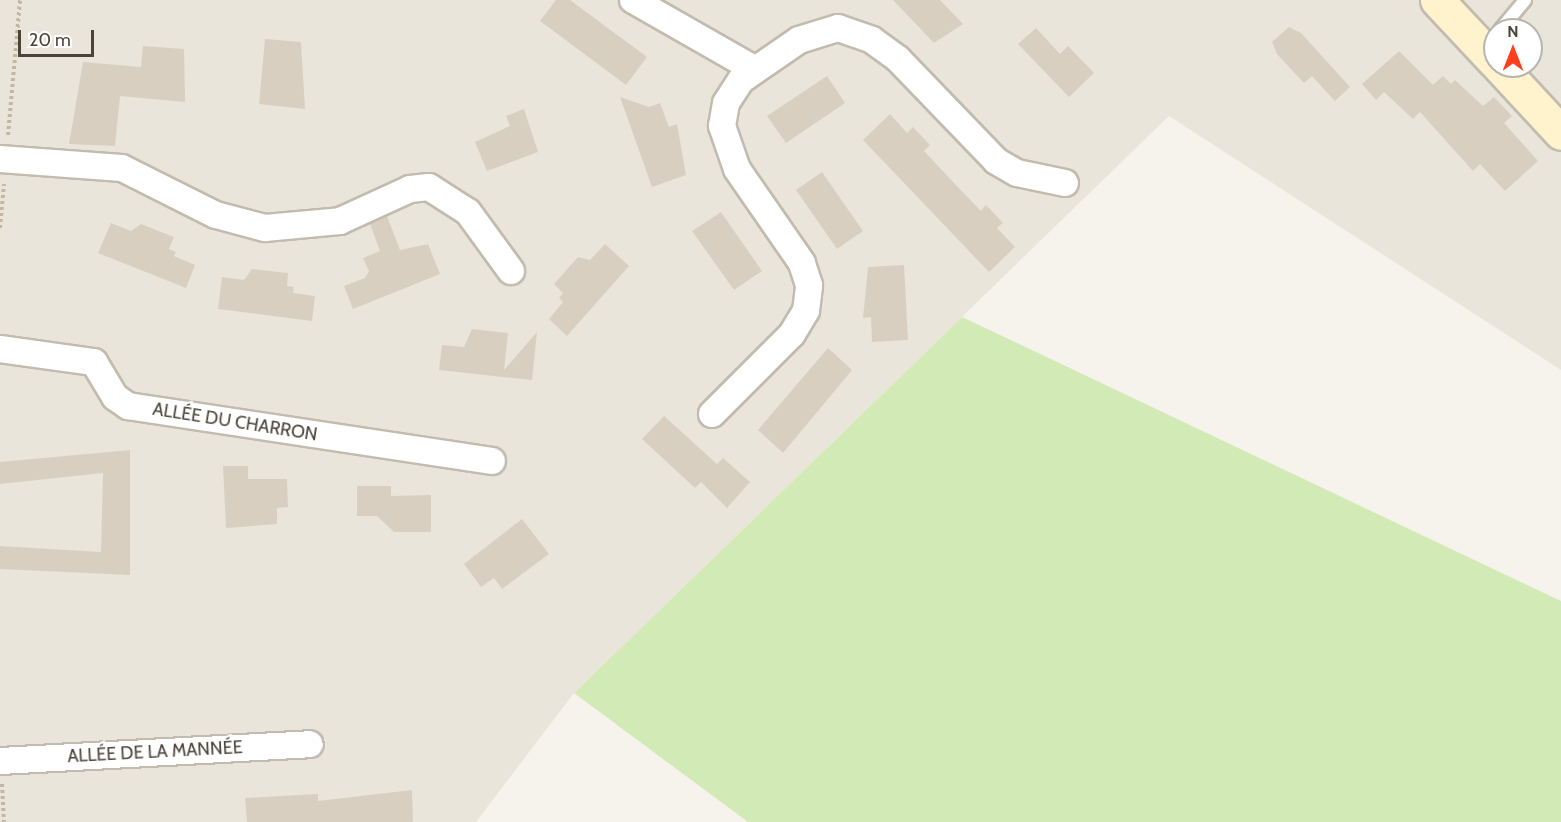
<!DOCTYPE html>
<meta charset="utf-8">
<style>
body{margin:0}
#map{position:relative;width:1561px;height:822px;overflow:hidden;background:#f6f3ec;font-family:Cabin,sans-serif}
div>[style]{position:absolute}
.residential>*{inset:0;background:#eae5da}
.green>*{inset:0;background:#d2eab5}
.building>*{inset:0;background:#d8cfc1}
.path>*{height:4px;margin-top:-2px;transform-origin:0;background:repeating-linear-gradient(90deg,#c4b79f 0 3px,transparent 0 6px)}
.roads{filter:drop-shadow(2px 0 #c2bbae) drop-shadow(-2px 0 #c2bbae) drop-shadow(0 2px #c2bbae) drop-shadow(0 -2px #c2bbae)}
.service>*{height:12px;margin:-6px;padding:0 6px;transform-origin:6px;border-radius:6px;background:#fff}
.minor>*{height:26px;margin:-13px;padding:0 13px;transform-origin:13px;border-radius:13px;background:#fff}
.secondary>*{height:33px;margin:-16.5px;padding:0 16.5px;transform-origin:16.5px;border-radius:16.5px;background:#fff3cd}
span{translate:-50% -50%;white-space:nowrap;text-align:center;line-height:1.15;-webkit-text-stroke:4.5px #fff;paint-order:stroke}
.street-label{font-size:18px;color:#4b4439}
.north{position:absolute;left:1483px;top:18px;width:60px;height:60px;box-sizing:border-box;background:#fff;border:2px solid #b7b4b0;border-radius:50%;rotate:0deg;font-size:16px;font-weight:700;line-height:24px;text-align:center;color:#4b4439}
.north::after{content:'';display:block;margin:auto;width:21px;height:27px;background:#fc3f1d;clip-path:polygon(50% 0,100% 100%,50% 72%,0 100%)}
.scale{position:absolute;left:18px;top:30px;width:76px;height:27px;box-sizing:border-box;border:3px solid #4b4439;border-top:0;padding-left:8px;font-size:18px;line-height:21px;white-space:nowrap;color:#4b4439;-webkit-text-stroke:4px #fff;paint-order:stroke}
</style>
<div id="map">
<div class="residential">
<div style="clip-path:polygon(evenodd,0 0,1561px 0,1561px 370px,1169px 116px,574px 693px,476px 822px,0 822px,0 0,1495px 30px,1531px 30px,1531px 66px,1495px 66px,1495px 30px)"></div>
</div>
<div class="green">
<div style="clip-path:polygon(962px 317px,1561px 601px,1561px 822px,748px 822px,574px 693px)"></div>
</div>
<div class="building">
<div style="clip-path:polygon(556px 0,570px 0,647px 57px,626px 85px,540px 21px)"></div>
<div style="clip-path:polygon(893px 0,940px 0,963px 24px,934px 43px)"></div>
<div style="clip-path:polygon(1289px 27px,1301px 33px,1350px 87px,1335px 101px,1312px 76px,1304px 83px,1277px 54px,1272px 42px)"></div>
<div style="clip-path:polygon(1036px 28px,1060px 54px,1068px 46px,1094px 73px,1069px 97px,1018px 44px)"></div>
<div style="clip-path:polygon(265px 39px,301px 42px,305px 109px,259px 104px)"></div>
<div style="clip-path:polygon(143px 46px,184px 49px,185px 102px,120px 96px,115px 146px,69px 144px,83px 62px,141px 67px)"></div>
<div style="clip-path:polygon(1399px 51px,1433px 85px,1443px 76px,1451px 84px,1455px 80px,1483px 106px,1494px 97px,1512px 116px,1504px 123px,1538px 161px,1505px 191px,1480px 164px,1473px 171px,1420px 112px,1413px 119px,1384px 92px,1376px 100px,1362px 84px)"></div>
<div style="clip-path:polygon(827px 76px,845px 103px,786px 143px,767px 116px)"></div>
<div style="clip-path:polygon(620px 97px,649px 107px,660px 103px,669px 127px,677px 124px,686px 175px,652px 187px)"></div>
<div style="clip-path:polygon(524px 109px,538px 152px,487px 171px,475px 142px,510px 126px,506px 116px)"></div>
<div style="clip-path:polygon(890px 114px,907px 133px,913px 127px,930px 145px,924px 151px,954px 183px,981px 211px,986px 205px,1003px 223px,997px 228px,1015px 247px,989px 272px,863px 140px)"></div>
<div style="clip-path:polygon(822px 172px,863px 231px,837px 249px,796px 190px)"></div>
<div style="clip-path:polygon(721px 212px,762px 271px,734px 290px,692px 231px)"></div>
<div style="clip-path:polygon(387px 216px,400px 250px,428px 244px,440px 274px,353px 309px,344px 286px,365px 278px,369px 271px,363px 258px,380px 251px,370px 224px)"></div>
<div style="clip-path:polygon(111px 223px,131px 231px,141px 224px,174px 237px,169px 249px,176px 252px,174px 256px,195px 265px,186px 288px,98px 253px)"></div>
<div style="clip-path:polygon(605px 244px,629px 266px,567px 336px,549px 319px,563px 302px,559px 298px,563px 293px,554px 284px,578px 257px,590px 260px)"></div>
<div style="clip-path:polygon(904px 265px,908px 340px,872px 342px,871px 317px,863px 318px,868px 267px)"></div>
<div style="clip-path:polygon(252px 269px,288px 273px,287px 286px,294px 287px,293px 293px,315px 296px,312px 321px,218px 309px,222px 277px,244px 280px)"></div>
<div style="clip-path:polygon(472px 329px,508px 333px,504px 370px,537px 332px,532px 380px,439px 370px,442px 345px,464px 347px)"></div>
<div style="clip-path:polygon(828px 348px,852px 370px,783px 453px,758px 430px)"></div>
<div style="clip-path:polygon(664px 416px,717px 464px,723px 458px,750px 482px,727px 508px,701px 482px,695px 488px,642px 439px)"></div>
<div style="clip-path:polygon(130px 450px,130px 575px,0 569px,0 546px,101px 552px,103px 473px,0 484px,0 462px)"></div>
<div style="clip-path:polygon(223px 466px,248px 466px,248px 479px,287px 479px,288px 507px,277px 508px,277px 524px,226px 528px)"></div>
<div style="clip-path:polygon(357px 486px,391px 486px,391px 496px,431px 495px,431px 532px,394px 532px,377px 516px,357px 516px)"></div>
<div style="clip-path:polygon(522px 519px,549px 554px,502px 589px,494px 578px,481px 587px,464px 564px)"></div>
<div style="clip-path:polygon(412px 790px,413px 822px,247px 822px,245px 798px,318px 794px,318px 801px)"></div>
</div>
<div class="path">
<div style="left:8px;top:135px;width:136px;rotate:-84.9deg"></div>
<div style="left:0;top:228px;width:44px;rotate:-84.8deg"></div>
<div style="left:2px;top:784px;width:38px;rotate:87deg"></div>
</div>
<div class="roads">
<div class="service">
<div style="left:1500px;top:30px;width:39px;rotate:-50deg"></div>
</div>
<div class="minor">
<div style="left:633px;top:0;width:139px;rotate:29.7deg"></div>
<div style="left:0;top:159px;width:122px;rotate:4.2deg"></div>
<div style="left:122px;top:168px;width:105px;rotate:26.6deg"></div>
<div style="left:216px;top:215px;width:51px;rotate:14.9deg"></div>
<div style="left:265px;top:228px;width:75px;rotate:-5.3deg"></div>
<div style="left:340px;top:221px;width:77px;rotate:-24.6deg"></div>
<div style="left:410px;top:189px;width:19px;rotate:-6deg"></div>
<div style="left:429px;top:187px;width:46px;rotate:32.7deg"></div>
<div style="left:468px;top:212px;width:73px;rotate:53.9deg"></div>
<div style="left:0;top:349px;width:95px;rotate:7.9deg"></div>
<div style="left:94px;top:362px;width:41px;rotate:59deg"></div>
<div style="left:115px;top:397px;width:16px;rotate:35deg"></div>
<div style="left:128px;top:406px;width:368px;rotate:8.6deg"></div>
<div style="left:712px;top:414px;width:113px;rotate:-45deg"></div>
<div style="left:792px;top:334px;width:27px;rotate:-59deg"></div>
<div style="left:806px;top:311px;width:26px;rotate:-83deg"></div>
<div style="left:809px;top:285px;width:23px;rotate:-108deg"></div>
<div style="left:802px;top:263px;width:114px;rotate:-124.7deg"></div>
<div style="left:737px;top:169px;width:46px;rotate:-109.2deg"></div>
<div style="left:722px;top:126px;width:23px;rotate:-80deg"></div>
<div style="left:726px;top:103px;width:27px;rotate:-57deg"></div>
<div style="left:741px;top:80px;width:70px;rotate:-34.6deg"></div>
<div style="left:799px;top:40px;width:41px;rotate:-17.1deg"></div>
<div style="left:838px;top:28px;width:36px;rotate:19deg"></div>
<div style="left:872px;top:40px;width:32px;rotate:36deg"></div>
<div style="left:898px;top:59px;width:141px;rotate:46.1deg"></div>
<div style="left:996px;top:161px;width:24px;rotate:30deg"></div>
<div style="left:1017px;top:173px;width:49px;rotate:11.8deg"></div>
<div style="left:0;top:761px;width:310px;rotate:-3.1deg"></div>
</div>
<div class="secondary">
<div style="left:1437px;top:0;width:85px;rotate:46.9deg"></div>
<div style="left:1499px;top:66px;width:91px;rotate:47.2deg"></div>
</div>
</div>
<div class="street-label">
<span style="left:235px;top:422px;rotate:9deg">ALLÉE DU CHARRON</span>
<span style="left:155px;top:752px;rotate:-3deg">ALLÉE DE LA MANNÉE</span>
</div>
<div class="north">N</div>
<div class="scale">20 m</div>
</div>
